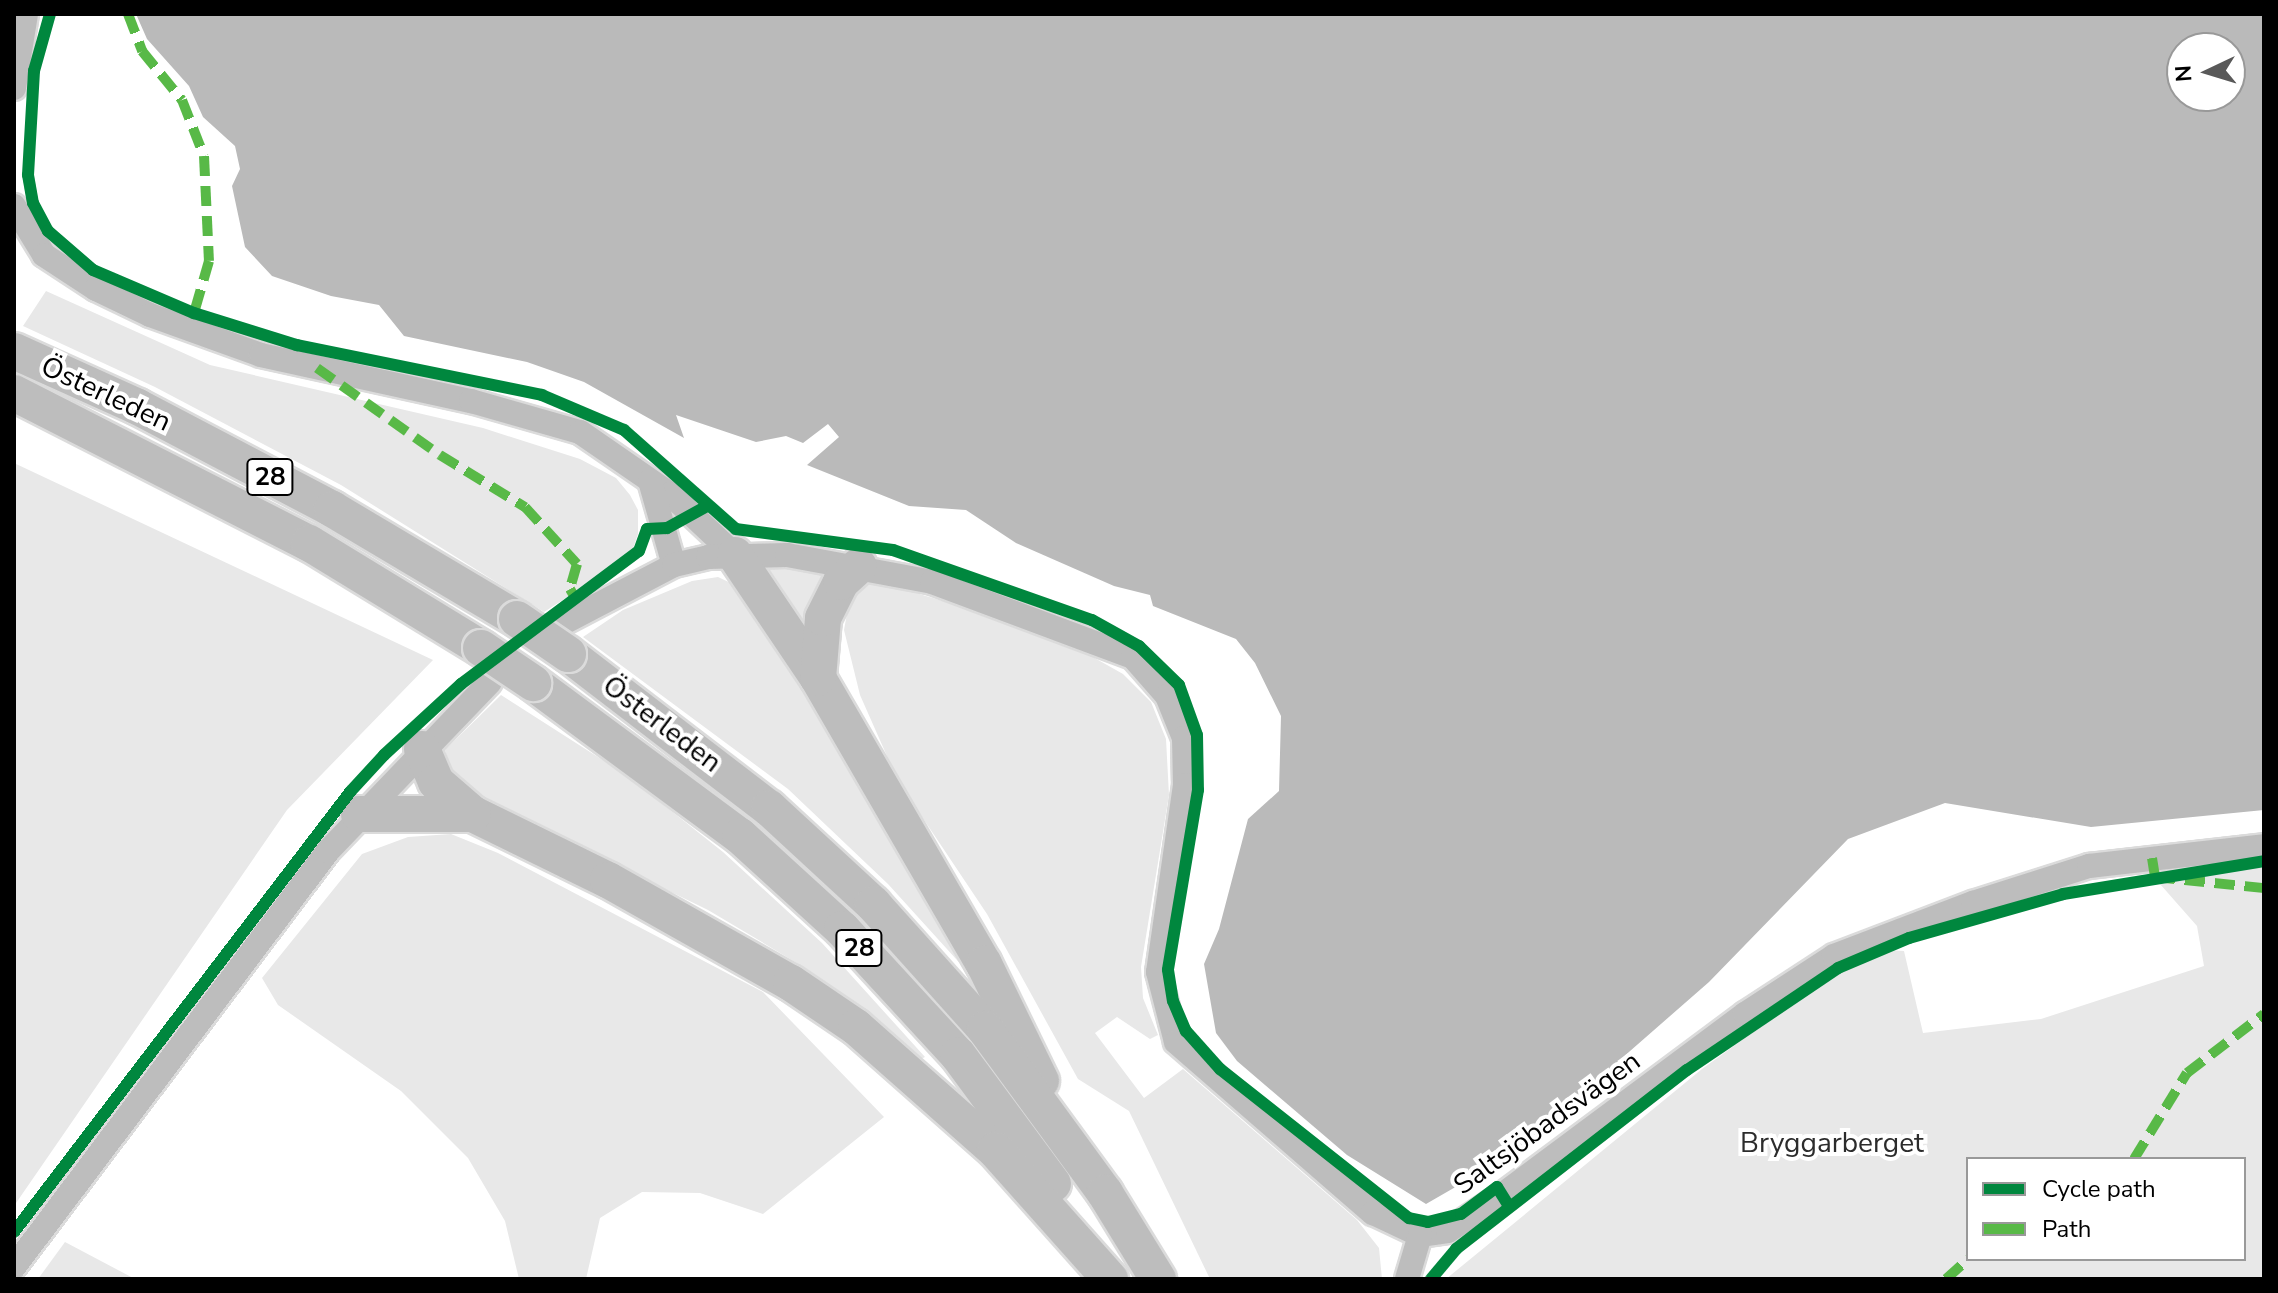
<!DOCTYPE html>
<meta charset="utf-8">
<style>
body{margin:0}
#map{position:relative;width:2278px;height:1293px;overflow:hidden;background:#fff;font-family:"Nunito Sans",sans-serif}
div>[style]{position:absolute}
.green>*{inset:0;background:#e8e8e8}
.water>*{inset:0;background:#bababa}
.roads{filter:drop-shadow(2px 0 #dbdbdb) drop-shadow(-2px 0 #dbdbdb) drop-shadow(0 2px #dbdbdb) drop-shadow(0 -2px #dbdbdb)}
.minor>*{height:24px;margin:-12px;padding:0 12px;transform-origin:12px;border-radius:12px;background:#bdbdbd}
.highway>*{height:36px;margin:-18px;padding:0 18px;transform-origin:18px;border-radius:18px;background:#bdbdbd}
.bridges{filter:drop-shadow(2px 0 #dbdbdb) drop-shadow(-2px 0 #dbdbdb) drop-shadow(0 2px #dbdbdb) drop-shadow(0 -2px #dbdbdb)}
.highway-bridge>*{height:36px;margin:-18px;padding:0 18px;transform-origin:18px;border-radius:18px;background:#bdbdbd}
.quiet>*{height:10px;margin-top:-5px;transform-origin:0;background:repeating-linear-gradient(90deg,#58b947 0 20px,transparent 0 30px)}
.cycleway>*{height:12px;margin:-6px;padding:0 6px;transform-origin:6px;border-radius:6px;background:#00873e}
span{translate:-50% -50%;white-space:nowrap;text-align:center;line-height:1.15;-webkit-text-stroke:8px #fff;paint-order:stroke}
.shield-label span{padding:2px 6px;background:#fff;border:2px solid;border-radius:6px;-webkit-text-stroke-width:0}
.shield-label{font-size:26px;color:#000;font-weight:700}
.street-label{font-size:28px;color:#000}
.park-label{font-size:28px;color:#2c2c2c}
.frame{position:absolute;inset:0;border:16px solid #000;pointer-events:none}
.legend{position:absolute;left:1966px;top:1157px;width:280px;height:104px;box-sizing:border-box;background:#fff;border:2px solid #999;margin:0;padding:10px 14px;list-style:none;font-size:24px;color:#000}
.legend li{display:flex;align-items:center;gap:16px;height:40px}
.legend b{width:40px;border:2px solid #999}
.north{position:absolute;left:2166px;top:32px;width:80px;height:80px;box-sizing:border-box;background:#fff;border:2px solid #999;border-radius:50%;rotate:266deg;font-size:22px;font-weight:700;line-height:32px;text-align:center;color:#000}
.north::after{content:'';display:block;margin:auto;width:28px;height:36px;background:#595959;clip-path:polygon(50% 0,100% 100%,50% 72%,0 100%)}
</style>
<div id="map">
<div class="green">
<div style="clip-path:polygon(46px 291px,210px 365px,483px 428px,580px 459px,616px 478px,630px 495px,638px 510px,638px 534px,630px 557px,544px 612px,341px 485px,155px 387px,23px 326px)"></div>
<div style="clip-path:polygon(14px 463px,433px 660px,287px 810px,14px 1206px)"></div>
<div style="clip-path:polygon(773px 567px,834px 575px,807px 638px,767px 570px)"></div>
<div style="clip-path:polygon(718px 577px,735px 585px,813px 704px,971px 966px,966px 970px,888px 884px,788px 789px,583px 637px,623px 610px,692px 581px)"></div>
<div style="clip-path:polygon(883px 583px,1022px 625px,1084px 652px,1123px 674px,1151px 702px,1166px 739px,1169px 795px,1141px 967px,1143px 998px,1158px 1035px,1150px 1039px,1117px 1017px,1095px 1033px,1144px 1098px,1183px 1069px,1357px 1220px,1379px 1248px,1382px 1279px,1210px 1279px,1129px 1111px,1078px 1079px,987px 914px,898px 781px,860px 695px,844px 630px,850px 597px,863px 584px)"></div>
<div style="clip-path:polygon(501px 695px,626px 775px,723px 852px,822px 943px,925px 1057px,919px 1060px,802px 966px,708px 910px,472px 795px,453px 777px,445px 750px)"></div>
<div style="clip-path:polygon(451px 834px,498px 853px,763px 992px,884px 1117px,763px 1214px,700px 1193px,642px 1192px,600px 1218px,586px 1279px,519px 1279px,505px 1221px,468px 1158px,401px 1091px,278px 1005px,262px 978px,362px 854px,408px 837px)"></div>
<div style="clip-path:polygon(evenodd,2264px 867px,2264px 1279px,1446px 1279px,1702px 1069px,1832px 975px,1887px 950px,1904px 951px,1923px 1033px,2041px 1019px,2204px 966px,2197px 926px,2160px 884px,2184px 870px,2264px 867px,1968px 1159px,2244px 1159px,2244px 1259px,1968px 1259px,1968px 1159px)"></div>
<div style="clip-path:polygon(65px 1242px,135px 1279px,38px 1279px)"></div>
</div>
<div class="water">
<div style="clip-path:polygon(evenodd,136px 14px,2264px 14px,2264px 810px,2091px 827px,1945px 803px,1848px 839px,1709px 982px,1511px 1155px,1426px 1204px,1347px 1155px,1237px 1061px,1216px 1033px,1204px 964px,1219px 929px,1248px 819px,1279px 791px,1281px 716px,1255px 663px,1236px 639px,1153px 606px,1150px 595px,1114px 586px,1016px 543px,966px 510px,909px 506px,807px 465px,839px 437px,828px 424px,803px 443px,786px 436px,756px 442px,676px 415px,684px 438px,584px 382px,527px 362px,404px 336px,379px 305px,331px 296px,272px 276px,245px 247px,232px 186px,240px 169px,235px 146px,203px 117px,189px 86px,147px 39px,136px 14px,2182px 48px,2230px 48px,2230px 96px,2182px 96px,2182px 48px)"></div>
</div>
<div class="roads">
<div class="minor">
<div style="left:14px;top:88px;width:75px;rotate:-80.8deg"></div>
<div style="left:14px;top:206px;width:57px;rotate:58.5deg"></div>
<div style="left:44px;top:255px;width:62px;rotate:33.2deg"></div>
<div style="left:96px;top:289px;width:60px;rotate:25.7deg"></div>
<div style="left:150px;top:315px;width:118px;rotate:19.8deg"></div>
<div style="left:261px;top:355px;width:215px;rotate:12.4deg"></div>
<div style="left:471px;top:401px;width:113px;rotate:15.9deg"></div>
<div style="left:580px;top:432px;width:109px;rotate:34.6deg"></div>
<div style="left:670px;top:494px;width:89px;rotate:43.2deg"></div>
<div style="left:650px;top:481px;width:87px;rotate:74.1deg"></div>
<div style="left:563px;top:623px;width:125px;rotate:-27.6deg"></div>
<div style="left:674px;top:565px;width:35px;rotate:-13deg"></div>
<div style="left:708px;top:557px;width:79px;rotate:-1.5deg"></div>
<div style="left:787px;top:555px;width:147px;rotate:10.5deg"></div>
<div style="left:932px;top:582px;width:215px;rotate:20.5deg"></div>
<div style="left:1133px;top:657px;width:52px;rotate:48.9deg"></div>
<div style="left:1167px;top:696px;width:45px;rotate:68deg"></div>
<div style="left:1184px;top:738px;width:47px;rotate:88.8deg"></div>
<div style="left:1185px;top:785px;width:189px;rotate:98.2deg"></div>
<div style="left:1158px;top:972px;width:72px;rotate:75.6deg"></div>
<div style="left:1176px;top:1042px;width:261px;rotate:41deg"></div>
<div style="left:1373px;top:1213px;width:52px;rotate:25.1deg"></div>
<div style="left:1420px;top:1235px;width:28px;rotate:-8deg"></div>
<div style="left:1448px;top:1231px;width:65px;rotate:-33.7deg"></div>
<div style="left:1502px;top:1195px;width:303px;rotate:-36.7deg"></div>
<div style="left:1745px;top:1014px;width:106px;rotate:-33.1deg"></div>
<div style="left:1834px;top:956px;width:149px;rotate:-20.9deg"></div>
<div style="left:1973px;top:903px;width:122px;rotate:-17.7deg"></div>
<div style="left:2089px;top:866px;width:176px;rotate:-6.5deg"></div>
<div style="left:14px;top:1267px;width:521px;rotate:-52.95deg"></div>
<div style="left:328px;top:851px;width:234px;rotate:-46.2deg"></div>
<div style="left:1407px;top:1279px;width:46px;rotate:-73.5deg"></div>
</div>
<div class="highway">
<div style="left:14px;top:351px;width:136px;rotate:24.3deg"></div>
<div style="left:138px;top:407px;width:219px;rotate:27.7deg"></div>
<div style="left:332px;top:509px;width:215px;rotate:30.7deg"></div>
<div style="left:14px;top:393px;width:331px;rotate:27deg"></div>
<div style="left:309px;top:543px;width:202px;rotate:31.4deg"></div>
<div style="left:735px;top:555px;width:148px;rotate:56deg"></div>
<div style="left:818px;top:678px;width:331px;rotate:59.9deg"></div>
<div style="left:984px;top:964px;width:130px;rotate:64deg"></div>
<div style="left:568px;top:654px;width:253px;rotate:37.5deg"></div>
<div style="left:769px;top:808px;width:142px;rotate:42.7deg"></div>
<div style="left:873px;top:904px;width:168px;rotate:48.1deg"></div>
<div style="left:985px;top:1029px;width:203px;rotate:53.8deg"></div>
<div style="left:1105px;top:1193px;width:101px;rotate:58.4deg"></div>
<div style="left:818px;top:678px;width:60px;rotate:-85.2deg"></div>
<div style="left:823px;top:618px;width:40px;rotate:-63.4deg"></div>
<div style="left:841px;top:582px;width:24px;rotate:-42deg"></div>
<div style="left:533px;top:683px;width:257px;rotate:36.5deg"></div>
<div style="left:740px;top:836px;width:138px;rotate:42.4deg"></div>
<div style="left:842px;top:929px;width:171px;rotate:47.4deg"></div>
<div style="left:958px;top:1055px;width:160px;rotate:53.6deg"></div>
<div style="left:422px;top:749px;width:36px;rotate:67deg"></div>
<div style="left:436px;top:782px;width:49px;rotate:40.9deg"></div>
<div style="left:473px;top:814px;width:150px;rotate:26.1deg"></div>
<div style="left:608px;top:880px;width:210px;rotate:29.4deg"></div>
<div style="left:791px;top:983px;width:78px;rotate:34.1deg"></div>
<div style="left:856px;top:1027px;width:186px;rotate:41.5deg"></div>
<div style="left:995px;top:1150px;width:173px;rotate:48.3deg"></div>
<div style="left:359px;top:814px;width:114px"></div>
</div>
</div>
<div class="bridges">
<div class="highway-bridge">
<div style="left:517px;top:619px;width:62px;rotate:34.5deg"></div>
<div style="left:481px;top:648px;width:63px;rotate:33.9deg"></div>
</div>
</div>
<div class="quiet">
<div style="left:128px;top:14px;width:40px;rotate:69deg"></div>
<div style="left:142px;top:51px;width:63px;rotate:50.8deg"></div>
<div style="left:182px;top:100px;width:60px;rotate:68.6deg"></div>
<div style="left:204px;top:156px;width:105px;rotate:87.3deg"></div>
<div style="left:209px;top:261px;width:54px;rotate:106.1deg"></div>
<div style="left:317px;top:368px;width:151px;rotate:35.3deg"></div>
<div style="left:440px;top:455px;width:100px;rotate:31.5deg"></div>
<div style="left:525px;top:507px;width:77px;rotate:47.6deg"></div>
<div style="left:577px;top:564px;width:26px;rotate:106deg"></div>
<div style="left:570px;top:589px;width:8px;rotate:60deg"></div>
<div style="left:2152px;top:858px;width:19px;rotate:81deg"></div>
<div style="left:2155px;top:877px;width:110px;rotate:5.8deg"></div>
<div style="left:2134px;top:1159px;width:101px;rotate:-58.4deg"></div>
<div style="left:2187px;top:1073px;width:97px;rotate:-37.5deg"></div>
<div style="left:1946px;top:1279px;width:30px;rotate:-42deg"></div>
</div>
<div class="cycleway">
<div style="left:50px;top:14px;width:59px;rotate:105.7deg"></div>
<div style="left:34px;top:71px;width:104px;rotate:93.3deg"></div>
<div style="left:28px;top:175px;width:28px;rotate:80deg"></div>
<div style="left:33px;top:203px;width:32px;rotate:62deg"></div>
<div style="left:48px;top:231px;width:60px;rotate:40.9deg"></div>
<div style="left:93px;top:270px;width:110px;rotate:23.1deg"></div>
<div style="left:194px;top:313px;width:108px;rotate:17.3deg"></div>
<div style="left:297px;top:345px;width:250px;rotate:11.5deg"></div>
<div style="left:542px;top:395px;width:89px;rotate:23.1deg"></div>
<div style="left:624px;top:430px;width:149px;rotate:41.5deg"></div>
<div style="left:736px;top:529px;width:158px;rotate:7.6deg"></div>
<div style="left:893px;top:550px;width:211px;rotate:19.4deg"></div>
<div style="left:1092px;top:620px;width:54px;rotate:29deg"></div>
<div style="left:1139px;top:646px;width:56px;rotate:44.3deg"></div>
<div style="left:1179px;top:685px;width:53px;rotate:70.2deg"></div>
<div style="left:1197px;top:735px;width:55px;rotate:89deg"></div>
<div style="left:1198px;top:790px;width:182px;rotate:99.5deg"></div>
<div style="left:1168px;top:970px;width:31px;rotate:81deg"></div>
<div style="left:1173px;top:1001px;width:33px;rotate:67deg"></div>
<div style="left:1186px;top:1031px;width:51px;rotate:48.2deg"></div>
<div style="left:1220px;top:1069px;width:241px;rotate:38.3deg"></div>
<div style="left:1409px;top:1218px;width:19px;rotate:12deg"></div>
<div style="left:1428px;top:1222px;width:34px;rotate:-14deg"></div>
<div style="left:1461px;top:1214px;width:45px;rotate:-36.9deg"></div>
<div style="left:1497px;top:1187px;width:22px;rotate:58deg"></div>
<div style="left:14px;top:1232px;width:554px;rotate:-52.63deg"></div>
<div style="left:350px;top:792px;width:50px;rotate:-47.4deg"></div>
<div style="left:384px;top:755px;width:105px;rotate:-42.7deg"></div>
<div style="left:461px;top:684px;width:222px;rotate:-36.8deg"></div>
<div style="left:639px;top:551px;width:23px;rotate:-70deg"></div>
<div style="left:647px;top:529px;width:20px;rotate:-3deg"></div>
<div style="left:667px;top:528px;width:46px;rotate:-28.8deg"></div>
<div style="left:1431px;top:1279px;width:39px;rotate:-50deg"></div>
<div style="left:1456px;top:1249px;width:292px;rotate:-37.8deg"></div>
<div style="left:1687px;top:1070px;width:182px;rotate:-34deg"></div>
<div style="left:1838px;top:968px;width:77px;rotate:-22.9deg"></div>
<div style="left:1909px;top:938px;width:160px;rotate:-15.9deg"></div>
<div style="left:2063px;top:894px;width:204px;rotate:-9.3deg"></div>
</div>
<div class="shield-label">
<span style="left:270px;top:477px">28</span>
<span style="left:859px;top:948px">28</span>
</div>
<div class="street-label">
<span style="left:106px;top:394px;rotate:25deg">Österleden</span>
<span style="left:662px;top:724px;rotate:37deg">Österleden</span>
<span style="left:1547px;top:1123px;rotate:-36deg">Saltsjöbadsvägen</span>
</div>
<div class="park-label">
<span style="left:1832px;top:1143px">Bryggarberget</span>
</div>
<div class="frame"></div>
<ul class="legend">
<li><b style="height:10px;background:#00873e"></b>Cycle path</li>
<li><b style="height:10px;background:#58b947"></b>Path</li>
</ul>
<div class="north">N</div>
</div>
